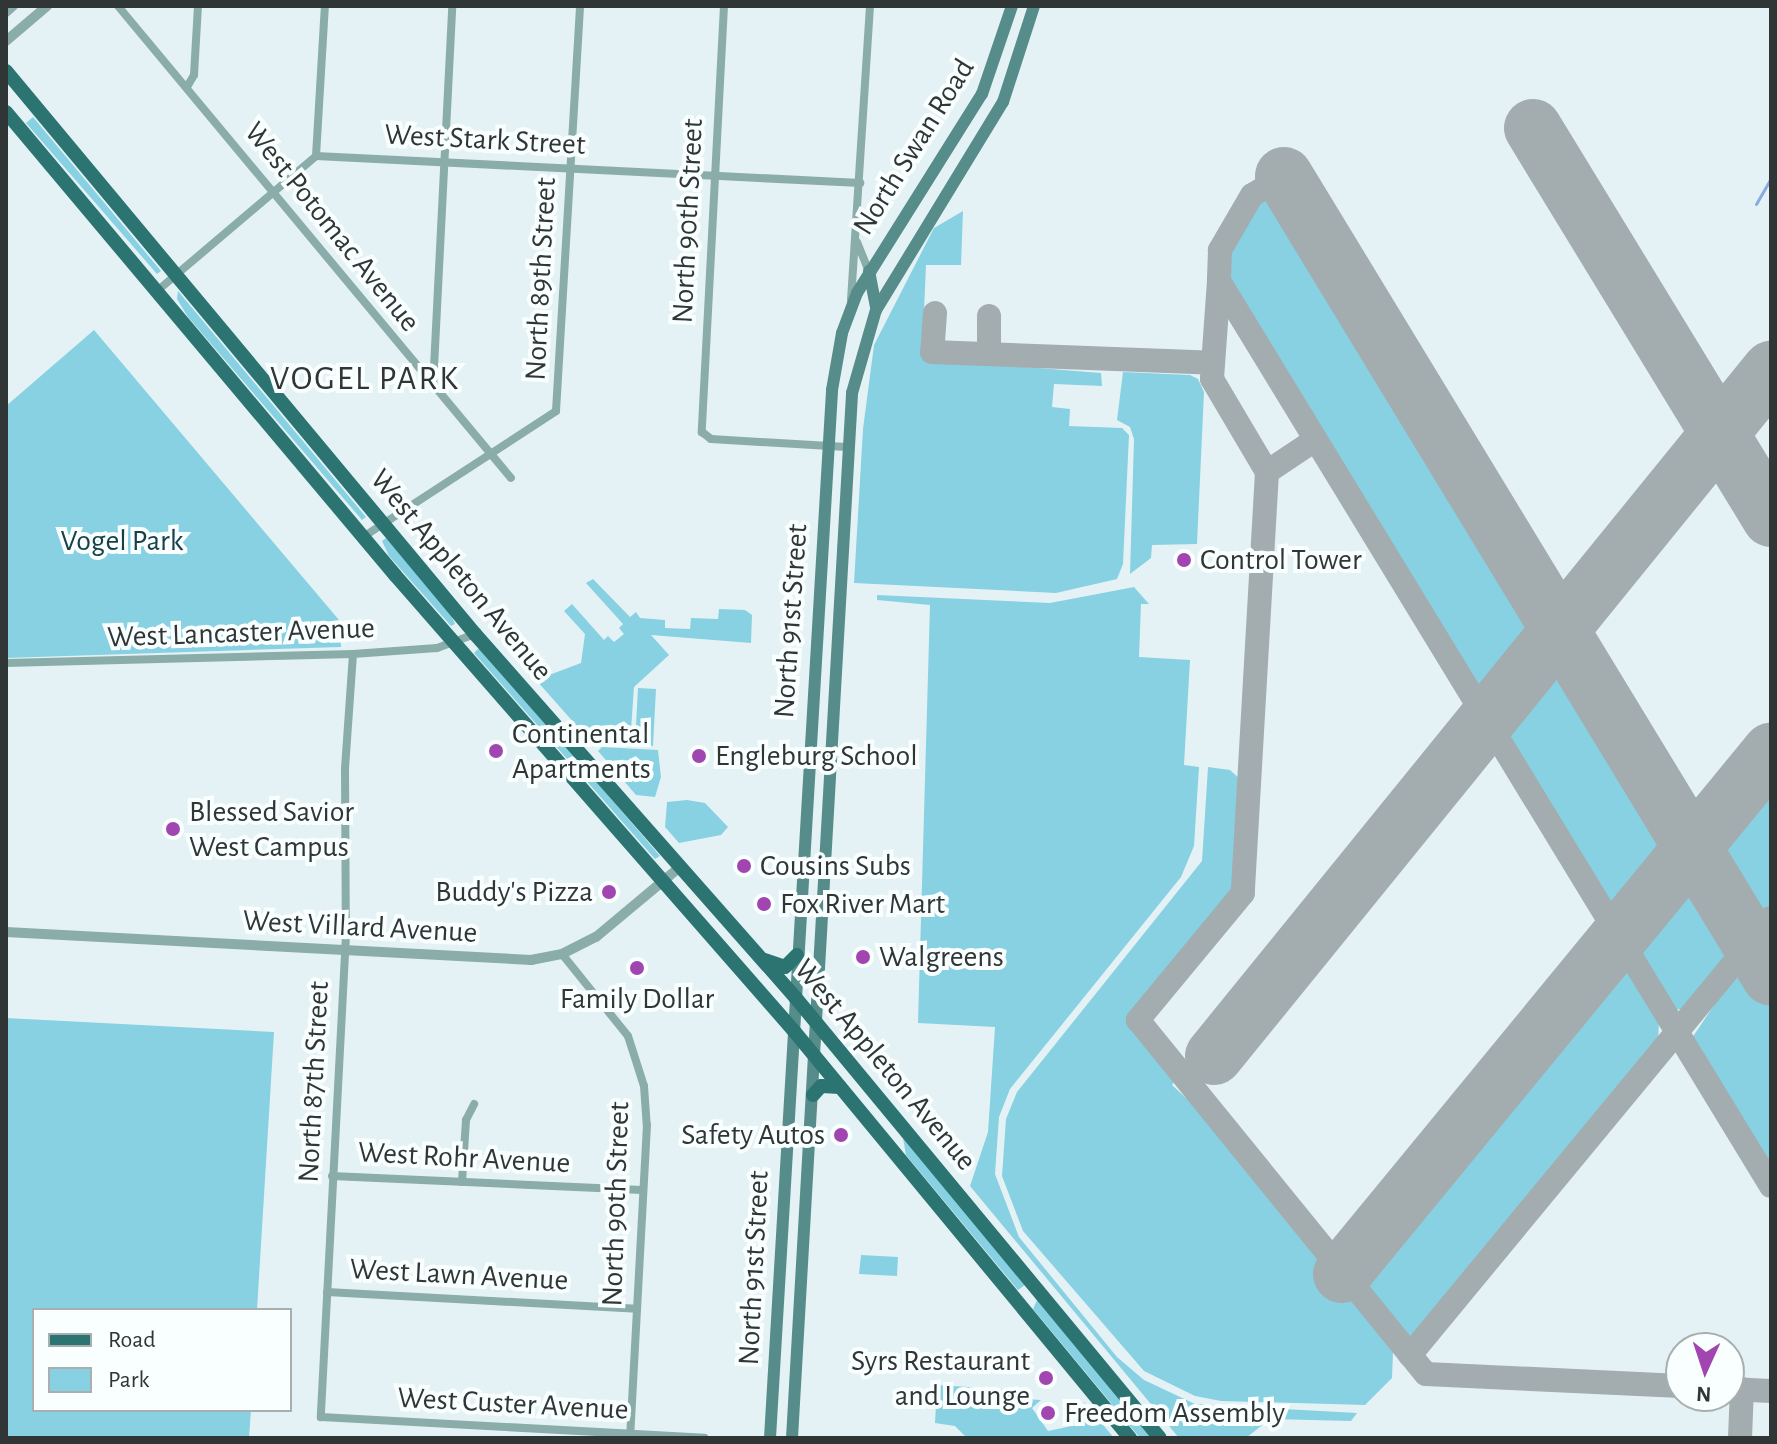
<!DOCTYPE html>
<style>
body{margin:0}
#map{position:relative;width:1777px;height:1444px;overflow:hidden;background:#e5f2f5;font-family:"Alegreya Sans",sans-serif}
div>[style]{position:absolute}
.green>*{inset:0;background:#87d1e2}
.stream>*{height:3px;margin:-1.5px;padding:0 1.5px;transform-origin:1.5px;border-radius:1.5px;background:#88acdf}
.taxiway>*{height:24px;margin:-12px;padding:0 12px;transform-origin:12px;border-radius:12px;background:#a3adb0}
.runway>*{height:58px;margin:-29px;padding:0 29px;transform-origin:29px;border-radius:29px;background:#a3adb0}
.minor>*{height:8px;margin:-4px;padding:0 4px;transform-origin:4px;border-radius:4px;background:#8aadaa}
.tertiary>*{height:10px;margin:-5px;padding:0 5px;transform-origin:5px;border-radius:5px;background:#8aadaa}
.secondary>*{height:12px;margin:-6px;padding:0 6px;transform-origin:6px;border-radius:6px;background:#568c89}
.primary>*{height:14px;margin:-7px;padding:0 7px;transform-origin:7px;border-radius:7px;background:#2c7471}
.dots>*{width:22px;height:22px;translate:-50% -50%;box-sizing:border-box;border:4px solid #f9feff;border-radius:50%}
span{translate:-50% -50%;white-space:nowrap;text-align:center;line-height:1.15;-webkit-text-stroke:8px #f9feff;paint-order:stroke}
.street-label{font-size:30px;color:#303536}
.park-label{font-size:30px;color:#183f47}
.poi-label{font-size:30px;color:#303536}
.left{translate:0 -50%;text-align:left}
.right{translate:-100% -50%;text-align:right}
.quarter-label{font-size:34px;color:#303536;letter-spacing:2px}
.frame{position:absolute;inset:0;border:8px solid #303536;pointer-events:none}
.legend{position:absolute;left:32px;top:1308px;width:260px;height:104px;box-sizing:border-box;background:#f9feff;border:2px solid #a9aeaf;margin:0;padding:10px 14px;list-style:none;font-size:24px;color:#303536}
.legend li{display:flex;align-items:center;gap:16px;height:40px}
.legend b{width:40px;border:2px solid #a9aeaf}
.north{position:absolute;left:1665px;top:1332px;width:80px;height:80px;box-sizing:border-box;background:#f9feff;border:2px solid #a9aeaf;border-radius:50%;rotate:183deg;font-size:22px;font-weight:700;line-height:32px;text-align:center;color:#303536}
.north::after{content:'';display:block;margin:auto;width:28px;height:36px;background:#a146b1;clip-path:polygon(50% 0,100% 100%,50% 72%,0 100%)}
</style>
<div id="map">
<div class="green">
<div style="clip-path:polygon(33px 117px,161px 271px,157px 274px,26px 123px)"></div>
<div style="clip-path:polygon(1272px 197px,1286px 212px,1533px 615px,1532px 641px,1487px 692px,1469px 678px,1232px 290px,1228px 258px,1236px 238px,1259px 203px)"></div>
<div style="clip-path:polygon(963px 211px,961px 265px,926px 265px,922px 359px,1101px 373px,1102px 386px,1054px 384px,1052px 407px,1070px 409px,1069px 426px,1122px 428px,1129px 435px,1123px 564px,1117px 579px,1056px 593px,854px 583px,863px 429px,874px 345px,934px 228px)"></div>
<div style="clip-path:polygon(178px 291px,366px 517px,362px 520px,188px 317px,177px 299px)"></div>
<div style="clip-path:polygon(94px 330px,339px 620px,341px 647px,6px 658px,6px 406px)"></div>
<div style="clip-path:polygon(1123px 372px,1190px 375px,1198px 379px,1204px 392px,1197px 544px,1152px 545px,1151px 558px,1130px 574px,1134px 439px,1130px 427px,1117px 420px)"></div>
<div style="clip-path:polygon(386px 538px,448px 609px,455px 624px,451px 626px,389px 556px,382px 541px)"></div>
<div style="clip-path:polygon(593px 579px,630px 617px,636px 612px,640px 618px,665px 620px,665px 628px,690px 629px,691px 618px,718px 619px,719px 609px,745px 610px,752px 615px,751px 643px,651px 635px,669px 655px,634px 687px,630px 744px,591px 742px,536px 680px,581px 663px,585px 634px,564px 611px,572px 604px,604px 640px,608px 636px,614px 642px,624px 634px,619px 628px,623px 624px,586px 583px)"></div>
<div style="clip-path:polygon(1134px 587px,1149px 604px,1141px 604px,1139px 657px,1190px 660px,1184px 765px,1199px 767px,1194px 846px,1181px 877px,1010px 1089px,999px 1117px,995px 1174px,1019px 1237px,1117px 1357px,1144px 1380px,1195px 1404px,1357px 1413px,1351px 1421px,1270px 1419px,1246px 1438px,1179px 1438px,970px 1186px,988px 1132px,995px 1027px,918px 1023px,930px 605px,877px 600px,877px 595px,1050px 603px)"></div>
<div style="clip-path:polygon(478px 649px,485px 652px,660px 856px,655px 859px,474px 653px)"></div>
<div style="clip-path:polygon(1552px 667px,1569px 675px,1666px 835px,1664px 856px,1618px 908px,1605px 900px,1506px 733px,1516px 709px)"></div>
<div style="clip-path:polygon(638px 688px,656px 689px,653px 746px,635px 744px)"></div>
<div style="clip-path:polygon(602px 747px,658px 750px,661px 777px,655px 797px,636px 795px,598px 751px)"></div>
<div style="clip-path:polygon(1208px 767px,1230px 770px,1241px 780px,1234px 888px,1128px 1023px,1175px 1081px,1172px 1085px,1200px 1111px,1328px 1271px,1325px 1276px,1347px 1294px,1393px 1352px,1392px 1378px,1365px 1405px,1221px 1401px,1195px 1396px,1144px 1371px,1023px 1231px,1002px 1176px,1006px 1119px,1017px 1092px,1202px 861px)"></div>
<div style="clip-path:polygon(1771px 775px,1771px 905px,1762px 915px,1753px 915px,1716px 854px,1720px 838px)"></div>
<div style="clip-path:polygon(687px 800px,705px 803px,728px 827px,721px 835px,679px 843px,665px 827px,667px 802px)"></div>
<div style="clip-path:polygon(1688px 883px,1699px 890px,1731px 940px,1728px 957px,1682px 1010px,1672px 1008px,1640px 959px,1639px 948px,1642px 933px)"></div>
<div style="clip-path:polygon(1615px 967px,1629px 971px,1659px 1021px,1658px 1043px,1419px 1338px,1403px 1338px,1363px 1290px,1365px 1269px)"></div>
<div style="clip-path:polygon(1748px 974px,1771px 1005px,1771px 1173px,1692px 1038px,1731px 980px)"></div>
<div style="clip-path:polygon(6px 1018px,274px 1032px,257px 1310px,34px 1310px,34px 1410px,251px 1410px,249px 1438px,6px 1438px)"></div>
<div style="clip-path:polygon(903px 1138px,1025px 1285px,1018px 1290px,906px 1155px)"></div>
<div style="clip-path:polygon(861px 1255px,898px 1257px,897px 1276px,859px 1274px)"></div>
<div style="clip-path:polygon(1037px 1300px,1151px 1438px,1140px 1438px,1033px 1309px)"></div>
<div style="clip-path:polygon(937px 1385px,1016px 1390px,1025px 1399px,1041px 1400px,1032px 1408px,1048px 1431px,1081px 1424px,1084px 1402px,1114px 1438px,967px 1438px,955px 1426px,935px 1423px)"></div>
</div>
<div class="stream">
<div style="left:1756px;top:204px;width:30px;rotate:-60deg"></div>
</div>
<div class="taxiway">
<div style="left:1284px;top:176px;width:37px;rotate:149deg"></div>
<div style="left:1252px;top:195px;width:64px;rotate:120.2deg"></div>
<div style="left:1220px;top:250px;width:31px;rotate:92deg"></div>
<div style="left:1219px;top:281px;width:1060px;rotate:58.62deg"></div>
<div style="left:1219px;top:281px;width:98px;rotate:94.1deg"></div>
<div style="left:1212px;top:379px;width:108px;rotate:59.4deg"></div>
<div style="left:1267px;top:472px;width:422px;rotate:93.3deg"></div>
<div style="left:1243px;top:893px;width:165px;rotate:129.6deg"></div>
<div style="left:1138px;top:1020px;width:456px;rotate:50.9deg"></div>
<div style="left:1426px;top:1374px;width:255px;rotate:2.7deg"></div>
<div style="left:935px;top:313px;width:39px;rotate:94deg"></div>
<div style="left:932px;top:352px;width:281px;rotate:2.2deg"></div>
<div style="left:989px;top:354px;width:38px;rotate:-90deg"></div>
<div style="left:1267px;top:472px;width:58px;rotate:-33.7deg"></div>
<div style="left:1485px;top:722px;width:120px;rotate:-50.7deg"></div>
<div style="left:1410px;top:1355px;width:567px;rotate:-50.44deg"></div>
<div style="left:1729px;top:1389px;width:42px;rotate:2.7deg"></div>
<div style="left:1740px;top:1438px;width:49px;rotate:-87.7deg"></div>
</div>
<div class="runway">
<div style="left:1533px;top:128px;width:457px;rotate:58.6deg"></div>
<div style="left:1284px;top:176px;width:937px;rotate:58.7deg"></div>
<div style="left:1214px;top:1056px;width:884px;rotate:-50.93deg"></div>
<div style="left:1342px;top:1274px;width:676px;rotate:-50.59deg"></div>
</div>
<div class="minor">
<div style="left:118px;top:6px;width:614px;rotate:50.22deg"></div>
<div style="left:724px;top:6px;width:427px;rotate:93deg"></div>
<div style="left:702px;top:432px;width:11px;rotate:38deg"></div>
<div style="left:711px;top:439px;width:136px;rotate:3.4deg"></div>
<div style="left:187px;top:87px;width:14px;rotate:-60deg"></div>
<div style="left:194px;top:75px;width:69px;rotate:-86.7deg"></div>
<div style="left:316px;top:156px;width:150px;rotate:-86.6deg"></div>
<div style="left:857px;top:242px;width:31px;rotate:68deg"></div>
<div style="left:157px;top:291px;width:209px;rotate:-40.3deg"></div>
<div style="left:316px;top:156px;width:545px;rotate:2.84deg"></div>
<div style="left:851px;top:300px;width:295px;rotate:-86.3deg"></div>
<div style="left:433px;top:387px;width:381px;rotate:-87.1deg"></div>
<div style="left:363px;top:537px;width:230px;rotate:-33.1deg"></div>
<div style="left:556px;top:411px;width:406px;rotate:-86.6deg"></div>
<div style="left:353px;top:654px;width:115px;rotate:94deg"></div>
<div style="left:345px;top:769px;width:166px;rotate:89.7deg"></div>
<div style="left:346px;top:935px;width:483px;rotate:93deg"></div>
<div style="left:321px;top:1417px;width:384px;rotate:3.1deg"></div>
<div style="left:6px;top:663px;width:347px;rotate:-1.5deg"></div>
<div style="left:353px;top:654px;width:84px;rotate:-4.1deg"></div>
<div style="left:437px;top:648px;width:40px;rotate:-20.2deg"></div>
<div style="left:562px;top:954px;width:105px;rotate:51.2deg"></div>
<div style="left:628px;top:1036px;width:52px;rotate:72.3deg"></div>
<div style="left:644px;top:1086px;width:39px;rotate:86deg"></div>
<div style="left:647px;top:1125px;width:309px;rotate:93.1deg"></div>
<div style="left:332px;top:1176px;width:310px;rotate:2.6deg"></div>
<div style="left:462px;top:1182px;width:62px;rotate:-86.3deg"></div>
<div style="left:466px;top:1120px;width:18px;rotate:-63deg"></div>
<div style="left:327px;top:1292px;width:310px;rotate:3.1deg"></div>
</div>
<div class="tertiary">
<div style="left:6px;top:12px;width:9px;rotate:-41deg"></div>
<div style="left:6px;top:41px;width:54px;rotate:-40.5deg"></div>
<div style="left:6px;top:932px;width:526px;rotate:3.05deg"></div>
<div style="left:531px;top:960px;width:32px;rotate:-11deg"></div>
<div style="left:562px;top:954px;width:38px;rotate:-27deg"></div>
<div style="left:596px;top:937px;width:111px;rotate:-39.9deg"></div>
</div>
<div class="secondary">
<div style="left:869px;top:271px;width:37px;rotate:79deg"></div>
<div style="left:770px;top:1438px;width:1050px;rotate:-86.61deg"></div>
<div style="left:832px;top:390px;width:58px;rotate:-80deg"></div>
<div style="left:842px;top:333px;width:43px;rotate:-69.4deg"></div>
<div style="left:857px;top:293px;width:235px;rotate:-57.9deg"></div>
<div style="left:982px;top:94px;width:93px;rotate:-71.2deg"></div>
<div style="left:792px;top:1438px;width:1047px;rotate:-86.71deg"></div>
<div style="left:852px;top:393px;width:86px;rotate:-73.9deg"></div>
<div style="left:876px;top:310px;width:244px;rotate:-58.6deg"></div>
<div style="left:1003px;top:102px;width:101px;rotate:-72.1deg"></div>
</div>
<div class="primary">
<div style="left:6px;top:71px;width:733px;rotate:50.2deg"></div>
<div style="left:475px;top:634px;width:484px;rotate:48.6deg"></div>
<div style="left:795px;top:997px;width:572px;rotate:50.39deg"></div>
<div style="left:6px;top:112px;width:605px;rotate:49.96deg"></div>
<div style="left:395px;top:575px;width:606px;rotate:48.81deg"></div>
<div style="left:794px;top:1031px;width:528px;rotate:50.46deg"></div>
<div style="left:765px;top:960px;width:21px;rotate:19deg"></div>
<div style="left:785px;top:967px;width:17px;rotate:-45deg"></div>
<div style="left:813px;top:1095px;width:12px;rotate:-48deg"></div>
<div style="left:821px;top:1086px;width:19px;rotate:3deg"></div>
</div>
<div class="dots">
<div style="left:1184px;top:560px;background:#a146b1"></div>
<div style="left:496px;top:751px;background:#a146b1"></div>
<div style="left:699px;top:756px;background:#a146b1"></div>
<div style="left:173px;top:829px;background:#a146b1"></div>
<div style="left:744px;top:866px;background:#a146b1"></div>
<div style="left:609px;top:892px;background:#a146b1"></div>
<div style="left:764px;top:904px;background:#a146b1"></div>
<div style="left:863px;top:957px;background:#a146b1"></div>
<div style="left:637px;top:968px;background:#a146b1"></div>
<div style="left:841px;top:1135px;background:#a146b1"></div>
<div style="left:1046px;top:1378px;background:#a146b1"></div>
<div style="left:1048px;top:1413px;background:#a146b1"></div>
</div>
<div class="street-label">
<span style="left:485px;top:140px;rotate:3deg">West Stark Street</span>
<span style="left:914px;top:147px;rotate:-58deg">North Swan Road</span>
<span style="left:688px;top:221px;rotate:-87deg">North 90th Street</span>
<span style="left:332px;top:227px;rotate:51deg">West Potomac Avenue</span>
<span style="left:541px;top:279px;rotate:-87deg">North 89th Street</span>
<span style="left:461px;top:575px;rotate:50deg">West Appleton Avenue</span>
<span style="left:791px;top:621px;rotate:-86deg">North 91st Street</span>
<span style="left:241px;top:633px;rotate:-2deg">West Lancaster Avenue</span>
<span style="left:360px;top:927px;rotate:3deg">West Villard Avenue</span>
<span style="left:885px;top:1065px;rotate:50deg">West Appleton Avenue</span>
<span style="left:314px;top:1082px;rotate:-87deg">North 87th Street</span>
<span style="left:464px;top:1158px;rotate:3deg">West Rohr Avenue</span>
<span style="left:616px;top:1204px;rotate:-88deg">North 90th Street</span>
<span style="left:754px;top:1268px;rotate:-87deg">North 91st Street</span>
<span style="left:459px;top:1275px;rotate:3deg">West Lawn Avenue</span>
<span style="left:513px;top:1404px;rotate:3deg">West Custer Avenue</span>
</div>
<div class="park-label">
<span style="left:122px;top:541px">Vogel Park</span>
</div>
<div class="poi-label">
<span class="left" style="left:1200px;top:560px">Control Tower</span>
<span class="left" style="left:512px;top:751px">Continental<br>Apartments</span>
<span class="left" style="left:715px;top:756px">Engleburg School</span>
<span class="left" style="left:189px;top:829px">Blessed Savior<br>West Campus</span>
<span class="left" style="left:760px;top:866px">Cousins Subs</span>
<span class="right" style="left:593px;top:892px">Buddy's Pizza</span>
<span class="left" style="left:780px;top:904px">Fox River Mart</span>
<span class="left" style="left:879px;top:957px">Walgreens</span>
<span style="left:637px;top:999px">Family Dollar</span>
<span class="right" style="left:825px;top:1135px">Safety Autos</span>
<span class="right" style="left:1030px;top:1378px">Syrs Restaurant<br>and Lounge</span>
<span class="left" style="left:1064px;top:1413px">Freedom Assembly</span>
</div>
<div class="quarter-label">
<span style="left:365px;top:380px">VOGEL PARK</span>
</div>
<div class="frame"></div>
<ul class="legend">
<li><b style="height:10px;background:#2c7471"></b>Road</li>
<li><b style="height:22px;background:#87d1e2"></b>Park</li>
</ul>
<div class="north">N</div>
</div>
